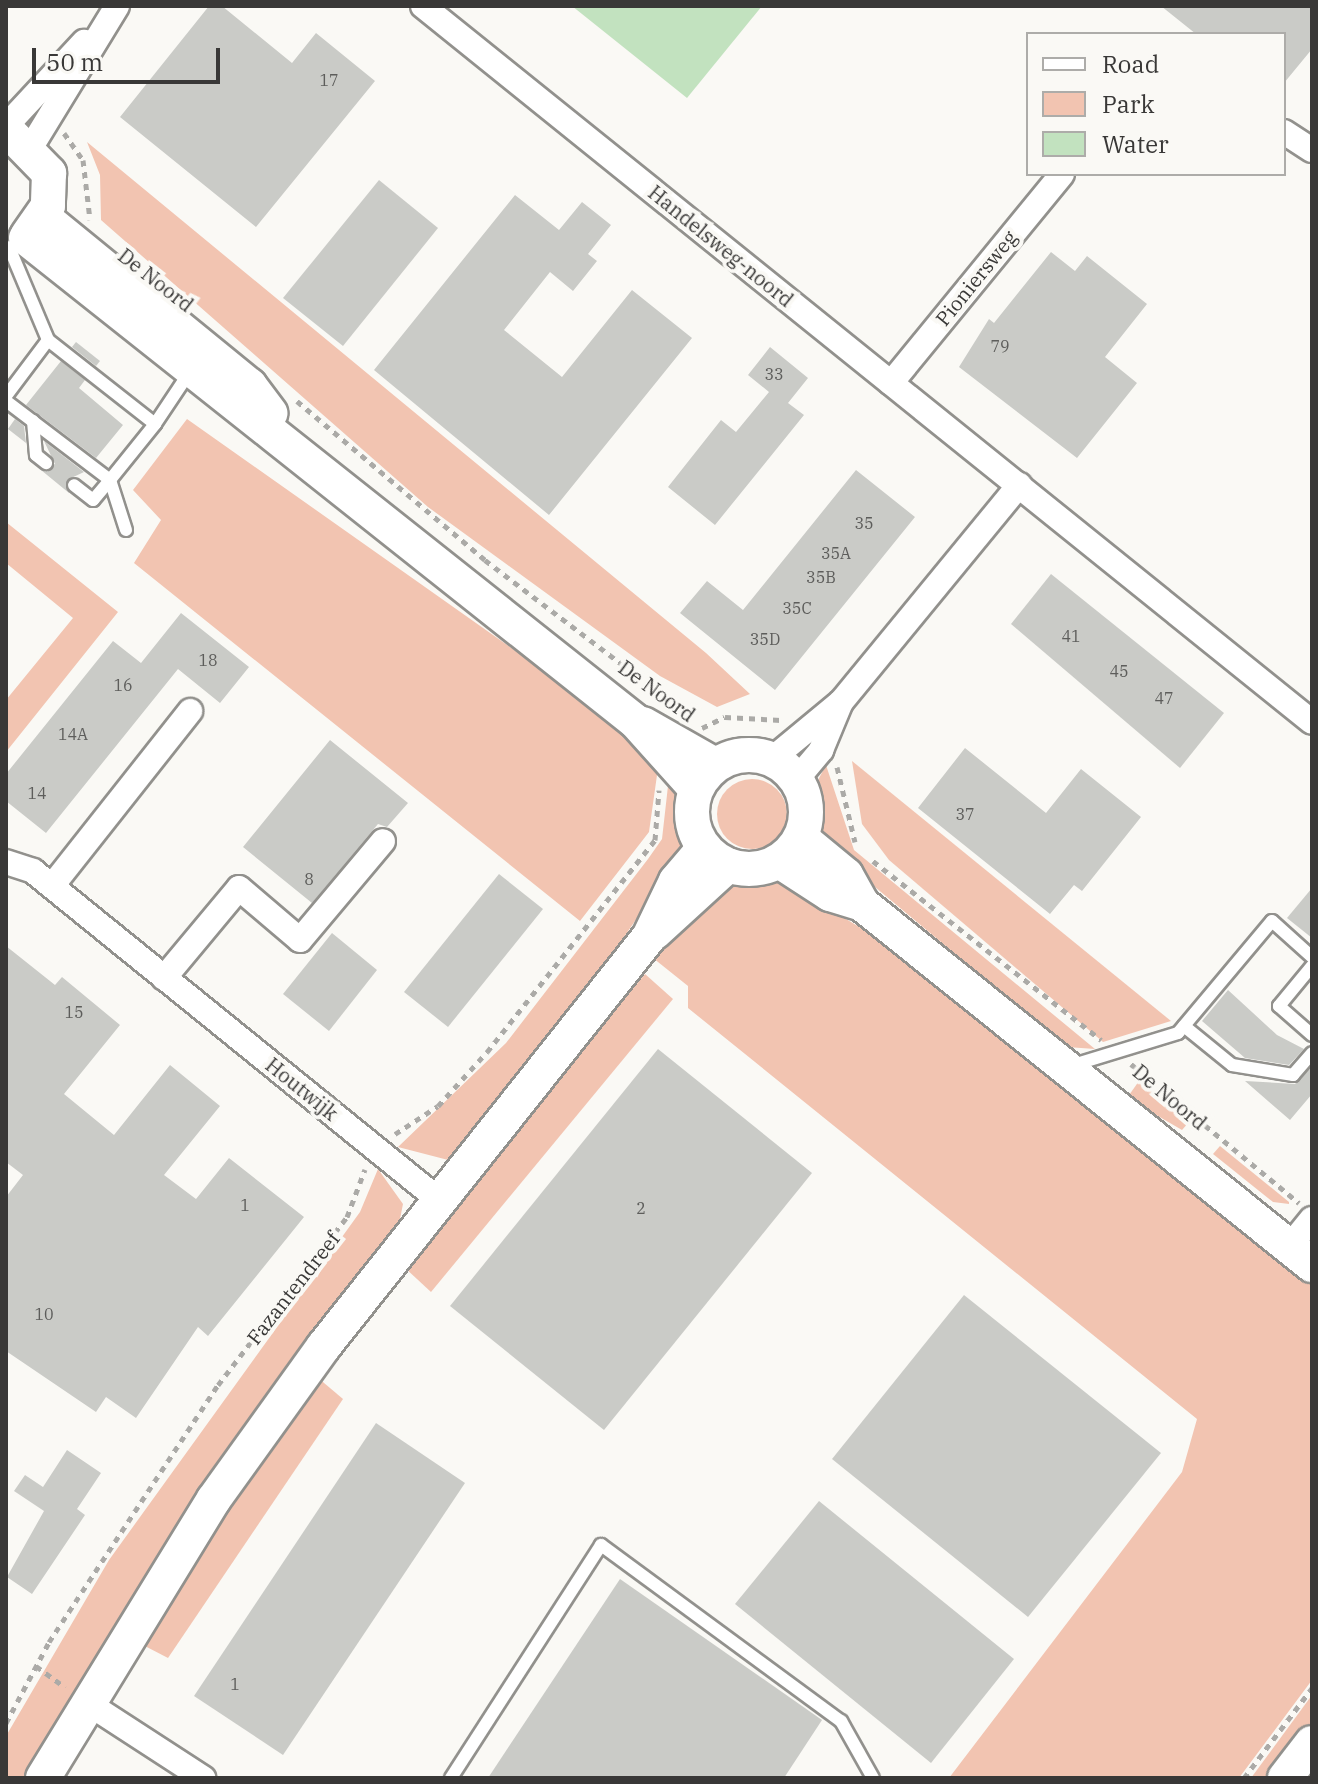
<!DOCTYPE html>
<style>
body{margin:0}
#map{position:relative;width:1318px;height:1784px;overflow:hidden;background:#faf9f5;font-family:"IBM Plex Serif",serif}
div>[style]{position:absolute}
.green>*{inset:0;background:#f2c4b1}
.round{border-radius:50%}
.water>*{inset:0;background:#c2e2bf}
.building>*{inset:0;background:#cacbc7}
.path>*{height:5px;margin-top:-2.5px;transform-origin:0;background:repeating-linear-gradient(90deg,#abaaa7 0 6px,transparent 0 12px)}
.roads{filter:drop-shadow(2px 0 #92918d) drop-shadow(-2px 0 #92918d) drop-shadow(0 2px #92918d) drop-shadow(0 -2px #92918d)}
.lane>*{height:12px;margin:-6px;padding:0 6px;transform-origin:6px;border-radius:6px;background:#fff}
.street>*{height:24px;margin:-12px;padding:0 12px;transform-origin:12px;border-radius:12px;background:#fff}
.secondary>*{height:34px;margin:-17px;padding:0 17px;transform-origin:17px;border-radius:17px;background:#fff}
.secondary>.ring{margin:-17px;padding:0;box-sizing:content-box;background:none;border:34px solid #fff;border-radius:50%}
span{translate:-50% -50%;white-space:nowrap;text-align:center;line-height:1.15;-webkit-text-stroke:8px #faf9f5;paint-order:stroke}
.number-label{font-size:16px;color:#5d5d5b}
.number-label span{-webkit-text-stroke-width:0}
.street-label{font-size:20px;color:#393837}
.frame{position:absolute;inset:0;border:8px solid #393837;pointer-events:none}
.legend{position:absolute;left:1026px;top:32px;width:260px;height:144px;box-sizing:border-box;background:#faf9f5;border:2px solid #adaca9;margin:0;padding:10px 14px;list-style:none;font-size:24px;color:#393837}
.legend li{display:flex;align-items:center;gap:16px;height:40px}
.legend b{width:40px;border:2px solid #adaca9}
.scale{position:absolute;left:32px;top:48px;width:188px;height:36px;box-sizing:border-box;border:4px solid #393837;border-top:0;padding-left:10px;font-size:24px;line-height:28px;white-space:nowrap;color:#393837;-webkit-text-stroke:6px #faf9f5;paint-order:stroke}
</style>
<div id="map">
<div class="green">
<div style="clip-path:polygon(87px 142px,706px 653px,750px 694px,717px 707px,660px 676px,428px 507px,101px 220px,100px 175px)"></div>
<div style="clip-path:polygon(187px 419px,612px 719px,658px 768px,649px 832px,580px 921px,134px 563px,161px 520px,133px 490px)"></div>
<div style="clip-path:polygon(6px 522px,118px 612px,6px 752px,6px 700px,73px 618px,6px 563px)"></div>
<div style="clip-path:polygon(852px 761px,1171px 1021px,1103px 1042px,889px 860px,862px 824px)"></div>
<div style="clip-path:polygon(826px 765px,854px 850px,1095px 1049px,1067px 1047px,857px 872px,820px 832px,817px 782px)"></div>
<div style="clip-path:polygon(669px 777px,682px 808px,681px 853px,576px 1008px,452px 1161px,398px 1147px,506px 1043px,648px 859px,662px 839px)"></div>
<div class="round" style="left:717px;top:779px;width:70px;height:70px"></div>
<div style="clip-path:polygon(781px 880px,896px 949px,1312px 1284px,1312px 1680px,1239px 1778px,949px 1778px,1182px 1472px,1197px 1419px,688px 1008px,688px 986px,653px 958px,727px 886px)"></div>
<div style="clip-path:polygon(645px 974px,673px 999px,431px 1292px,404px 1267px)"></div>
<div style="clip-path:polygon(1139px 1081px,1189px 1122px,1182px 1130px,1127px 1098px)"></div>
<div style="clip-path:polygon(1220px 1146px,1289px 1202px,1289px 1204px,1273px 1202px,1213px 1154px)"></div>
<div style="clip-path:polygon(378px 1169px,403px 1204px,398px 1229px,109px 1636px,25px 1778px,6px 1778px,6px 1736px,109px 1560px,360px 1212px)"></div>
<div style="clip-path:polygon(317px 1377px,343px 1399px,168px 1658px,141px 1644px)"></div>
<div style="clip-path:polygon(1312px 1695px,1312px 1729px,1276px 1778px,1251px 1778px)"></div>
</div>
<div class="water">
<div style="clip-path:polygon(572px 6px,762px 6px,687px 98px)"></div>
</div>
<div class="building">
<div style="clip-path:polygon(209px 6px,222px 6px,292px 63px,316px 33px,375px 81px,256px 227px,120px 117px)"></div>
<div style="clip-path:polygon(1161px 6px,1312px 6px,1312px 49px,1284px 83px,1284px 34px,1196px 34px)"></div>
<div style="clip-path:polygon(379px 180px,438px 228px,343px 346px,283px 298px)"></div>
<div style="clip-path:polygon(515px 195px,559px 230px,582px 202px,611px 225px,588px 254px,597px 261px,573px 291px,550px 272px,504px 330px,562px 377px,632px 290px,692px 338px,549px 515px,374px 370px)"></div>
<div style="clip-path:polygon(1051px 252px,1075px 271px,1087px 256px,1147px 304px,1105px 357px,1137px 383px,1077px 458px,959px 367px,989px 319px,994px 323px)"></div>
<div style="clip-path:polygon(76px 342px,100px 361px,96px 366px,72px 347px)"></div>
<div style="clip-path:polygon(770px 347px,808px 378px,788px 403px,804px 415px,715px 525px,668px 487px,721px 420px,736px 432px,769px 392px,748px 375px)"></div>
<div style="clip-path:polygon(61px 361px,85px 380px,79px 388px,123px 425px,96px 458px,26px 405px)"></div>
<div style="clip-path:polygon(15px 419px,24px 426px,26px 443px,8px 429px)"></div>
<div style="clip-path:polygon(44px 441px,84px 472px,67px 480px,69px 493px,41px 470px,55px 464px)"></div>
<div style="clip-path:polygon(856px 470px,915px 517px,775px 690px,680px 613px,707px 581px,743px 610px)"></div>
<div style="clip-path:polygon(1051px 574px,1224px 713px,1180px 768px,1011px 624px)"></div>
<div style="clip-path:polygon(181px 613px,249px 667px,220px 703px,178px 669px,46px 833px,6px 801px,6px 774px,113px 641px,141px 663px)"></div>
<div style="clip-path:polygon(330px 740px,408px 803px,387px 827px,378px 824px,312px 903px,243px 847px)"></div>
<div style="clip-path:polygon(965px 748px,1046px 813px,1081px 769px,1141px 817px,1082px 891px,1074px 885px,1050px 914px,918px 808px)"></div>
<div style="clip-path:polygon(499px 874px,543px 909px,448px 1027px,404px 992px)"></div>
<div style="clip-path:polygon(1312px 888px,1312px 938px,1287px 918px)"></div>
<div style="clip-path:polygon(332px 933px,377px 970px,329px 1031px,283px 994px)"></div>
<div style="clip-path:polygon(6px 946px,55px 985px,62px 977px,120px 1025px,64px 1094px,114px 1135px,170px 1065px,220px 1106px,164px 1175px,196px 1199px,229px 1158px,304px 1217px,208px 1336px,198px 1327px,136px 1418px,106px 1397px,96px 1412px,6px 1351px,6px 1197px,23px 1175px,6px 1162px)"></div>
<div style="clip-path:polygon(1228px 990px,1277px 1035px,1304px 1049px,1289px 1065px,1245px 1058px,1202px 1021px)"></div>
<div style="clip-path:polygon(658px 1049px,812px 1173px,604px 1430px,450px 1306px)"></div>
<div style="clip-path:polygon(1312px 1067px,1312px 1094px,1290px 1120px,1245px 1081px,1295px 1084px)"></div>
<div style="clip-path:polygon(964px 1295px,1161px 1453px,1028px 1617px,832px 1459px)"></div>
<div style="clip-path:polygon(376px 1423px,465px 1483px,283px 1755px,194px 1696px)"></div>
<div style="clip-path:polygon(67px 1450px,101px 1473px,77px 1509px,85px 1515px,32px 1594px,7px 1577px,44px 1511px,14px 1491px,25px 1475px,43px 1487px)"></div>
<div style="clip-path:polygon(819px 1501px,1014px 1659px,931px 1763px,735px 1604px)"></div>
<div style="clip-path:polygon(620px 1579px,822px 1720px,784px 1778px,488px 1778px)"></div>
</div>
<div class="path">
<div style="left:64px;top:133px;width:33px;rotate:55deg"></div>
<div style="left:83px;top:160px;width:60px;rotate:83.3deg"></div>
<div style="left:297px;top:401px;width:246px;rotate:40.2deg"></div>
<div style="left:485px;top:560px;width:244px;rotate:37.3deg"></div>
<div style="left:702px;top:728px;width:25px;rotate:-26deg"></div>
<div style="left:725px;top:717px;width:56px;rotate:3.1deg"></div>
<div style="left:837px;top:767px;width:77px;rotate:76.5deg"></div>
<div style="left:873px;top:861px;width:290px;rotate:38.1deg"></div>
<div style="left:1131px;top:1064px;width:218px;rotate:39.6deg"></div>
<div style="left:395px;top:1134px;width:51px;rotate:-33.1deg"></div>
<div style="left:438px;top:1106px;width:73px;rotate:-47.8deg"></div>
<div style="left:487px;top:1052px;width:270px;rotate:-51.6deg"></div>
<div style="left:655px;top:840px;width:50px;rotate:-85.4deg"></div>
<div style="left:36px;top:1666px;width:36px;rotate:36deg"></div>
<div style="left:6px;top:1723px;width:92px;rotate:-62deg"></div>
<div style="left:49px;top:1642px;width:308px;rotate:-56.7deg"></div>
<div style="left:218px;top:1385px;width:212px;rotate:-52.5deg"></div>
<div style="left:347px;top:1217px;width:51px;rotate:-69.4deg"></div>
<div style="left:1244px;top:1778px;width:113px;rotate:-52.9deg"></div>
</div>
<div class="roads">
<div class="lane">
<div style="left:9px;top:247px;width:101px;rotate:67.2deg"></div>
<div style="left:48px;top:340px;width:136px;rotate:38.1deg"></div>
<div style="left:155px;top:424px;width:65px;rotate:-56.3deg"></div>
<div style="left:6px;top:396px;width:70px;rotate:-53.1deg"></div>
<div style="left:6px;top:401px;width:131px;rotate:37.2deg"></div>
<div style="left:110px;top:480px;width:26px;rotate:130deg"></div>
<div style="left:93px;top:500px;width:24px;rotate:-142deg"></div>
<div style="left:33px;top:421px;width:34px;rotate:85deg"></div>
<div style="left:36px;top:455px;width:13px;rotate:39deg"></div>
<div style="left:126px;top:530px;width:52px;rotate:-107.7deg"></div>
<div style="left:110px;top:480px;width:72px;rotate:-51.2deg"></div>
<div style="left:1312px;top:966px;width:52px;rotate:129.5deg"></div>
<div style="left:1279px;top:1006px;width:44px;rotate:41.3deg"></div>
<div style="left:1184px;top:1026px;width:62px;rotate:39.1deg"></div>
<div style="left:1232px;top:1065px;width:62px;rotate:9.3deg"></div>
<div style="left:1293px;top:1075px;width:29px;rotate:-49deg"></div>
<div style="left:1070px;top:1066px;width:113px;rotate:-17deg"></div>
<div style="left:1178px;top:1033px;width:146px;rotate:-50deg"></div>
<div style="left:1272px;top:921px;width:54px;rotate:42deg"></div>
<div style="left:451px;top:1778px;width:277px;rotate:-57.2deg"></div>
<div style="left:601px;top:1545px;width:298px;rotate:36.3deg"></div>
<div style="left:841px;top:1721px;width:65px;rotate:60.7deg"></div>
</div>
<div class="street">
<div style="left:423px;top:6px;width:1141px;rotate:38.85deg"></div>
<div style="left:6px;top:126px;width:115px;rotate:-47.1deg"></div>
<div style="left:1284px;top:132px;width:33px;rotate:33deg"></div>
<div style="left:31px;top:147px;width:165px;rotate:-58.6deg"></div>
<div style="left:891px;top:383px;width:270px;rotate:-50.7deg"></div>
<div style="left:772px;top:759px;width:89px;rotate:-39.6deg"></div>
<div style="left:841px;top:702px;width:281px;rotate:-50.6deg"></div>
<div style="left:797px;top:779px;width:38px;rotate:-50deg"></div>
<div style="left:821px;top:750px;width:52px;rotate:-67.4deg"></div>
<div style="left:6px;top:862px;width:28px;rotate:18deg"></div>
<div style="left:33px;top:871px;width:523px;rotate:39.02deg"></div>
<div style="left:52px;top:886px;width:223px;rotate:-51.7deg"></div>
<div style="left:164px;top:978px;width:117px;rotate:-50.2deg"></div>
<div style="left:239px;top:888px;width:80px;rotate:40.4deg"></div>
<div style="left:300px;top:940px;width:129px;rotate:-50deg"></div>
<div style="left:1289px;top:1247px;width:36px;rotate:-51deg"></div>
<div style="left:86px;top:1702px;width:140px;rotate:33deg"></div>
</div>
<div class="secondary">
<div style="left:6px;top:129px;width:62px;rotate:45.7deg"></div>
<div style="left:49px;top:173px;width:33px;rotate:92deg"></div>
<div style="left:48px;top:206px;width:35px;rotate:125deg"></div>
<div style="left:43px;top:217px;width:267px;rotate:39.2deg"></div>
<div style="left:250px;top:386px;width:34px;rotate:53deg"></div>
<div style="left:26px;top:238px;width:777px;rotate:38.42deg"></div>
<div style="left:635px;top:721px;width:91px;rotate:48.1deg"></div>
<div style="left:643px;top:724px;width:83px;rotate:29.7deg"></div>
<div class="ring" style="left:692px;top:755px;width:80px;height:80px"></div>
<div style="left:801px;top:838px;width:58px;rotate:39.4deg"></div>
<div style="left:846px;top:875px;width:33px;rotate:61deg"></div>
<div style="left:779px;top:861px;width:61px;rotate:32.9deg"></div>
<div style="left:830px;top:894px;width:34px;rotate:17deg"></div>
<div style="left:862px;top:904px;width:577px;rotate:38.74deg"></div>
<div style="left:655px;top:932px;width:99px;rotate:-42.5deg"></div>
<div style="left:43px;top:1778px;width:327px;rotate:-58.5deg"></div>
<div style="left:214px;top:1499px;width:188px;rotate:-54.3deg"></div>
<div style="left:324px;top:1346px;width:522px;rotate:-51.53deg"></div>
<div style="left:649px;top:937px;width:62px;rotate:-64.3deg"></div>
<div style="left:676px;top:881px;width:43px;rotate:-49.7deg"></div>
<div style="left:1285px;top:1778px;width:44px;rotate:-52.4deg"></div>
</div>
</div>
<div class="number-label">
<span style="left:329px;top:80px">17</span>
<span style="left:1000px;top:346px">79</span>
<span style="left:774px;top:374px">33</span>
<span style="left:864px;top:523px">35</span>
<span style="left:836px;top:553px">35A</span>
<span style="left:821px;top:577px">35B</span>
<span style="left:797px;top:608px">35C</span>
<span style="left:1071px;top:636px">41</span>
<span style="left:765px;top:639px">35D</span>
<span style="left:208px;top:660px">18</span>
<span style="left:1119px;top:671px">45</span>
<span style="left:123px;top:685px">16</span>
<span style="left:1164px;top:698px">47</span>
<span style="left:73px;top:734px">14A</span>
<span style="left:37px;top:793px">14</span>
<span style="left:965px;top:814px">37</span>
<span style="left:309px;top:879px">8</span>
<span style="left:74px;top:1012px">15</span>
<span style="left:245px;top:1205px">1</span>
<span style="left:641px;top:1208px">2</span>
<span style="left:44px;top:1314px">10</span>
<span style="left:235px;top:1684px">1</span>
</div>
<div class="street-label">
<span style="left:721px;top:246px;rotate:39deg">Handelsweg-noord</span>
<span style="left:976px;top:278px;rotate:-51deg">Pioniersweg</span>
<span style="left:156px;top:280px;rotate:38deg">De Noord</span>
<span style="left:657px;top:691px;rotate:36deg">De Noord</span>
<span style="left:302px;top:1089px;rotate:39deg">Houtwijk</span>
<span style="left:1170px;top:1097px;rotate:40deg">De Noord</span>
<span style="left:293px;top:1288px;rotate:-52deg">Fazantendreef</span>
</div>
<div class="frame"></div>
<ul class="legend">
<li><b style="height:10px;background:#fff"></b>Road</li>
<li><b style="height:22px;background:#f2c4b1"></b>Park</li>
<li><b style="height:22px;background:#c2e2bf"></b>Water</li>
</ul>
<div class="scale">50 m</div>
</div>
